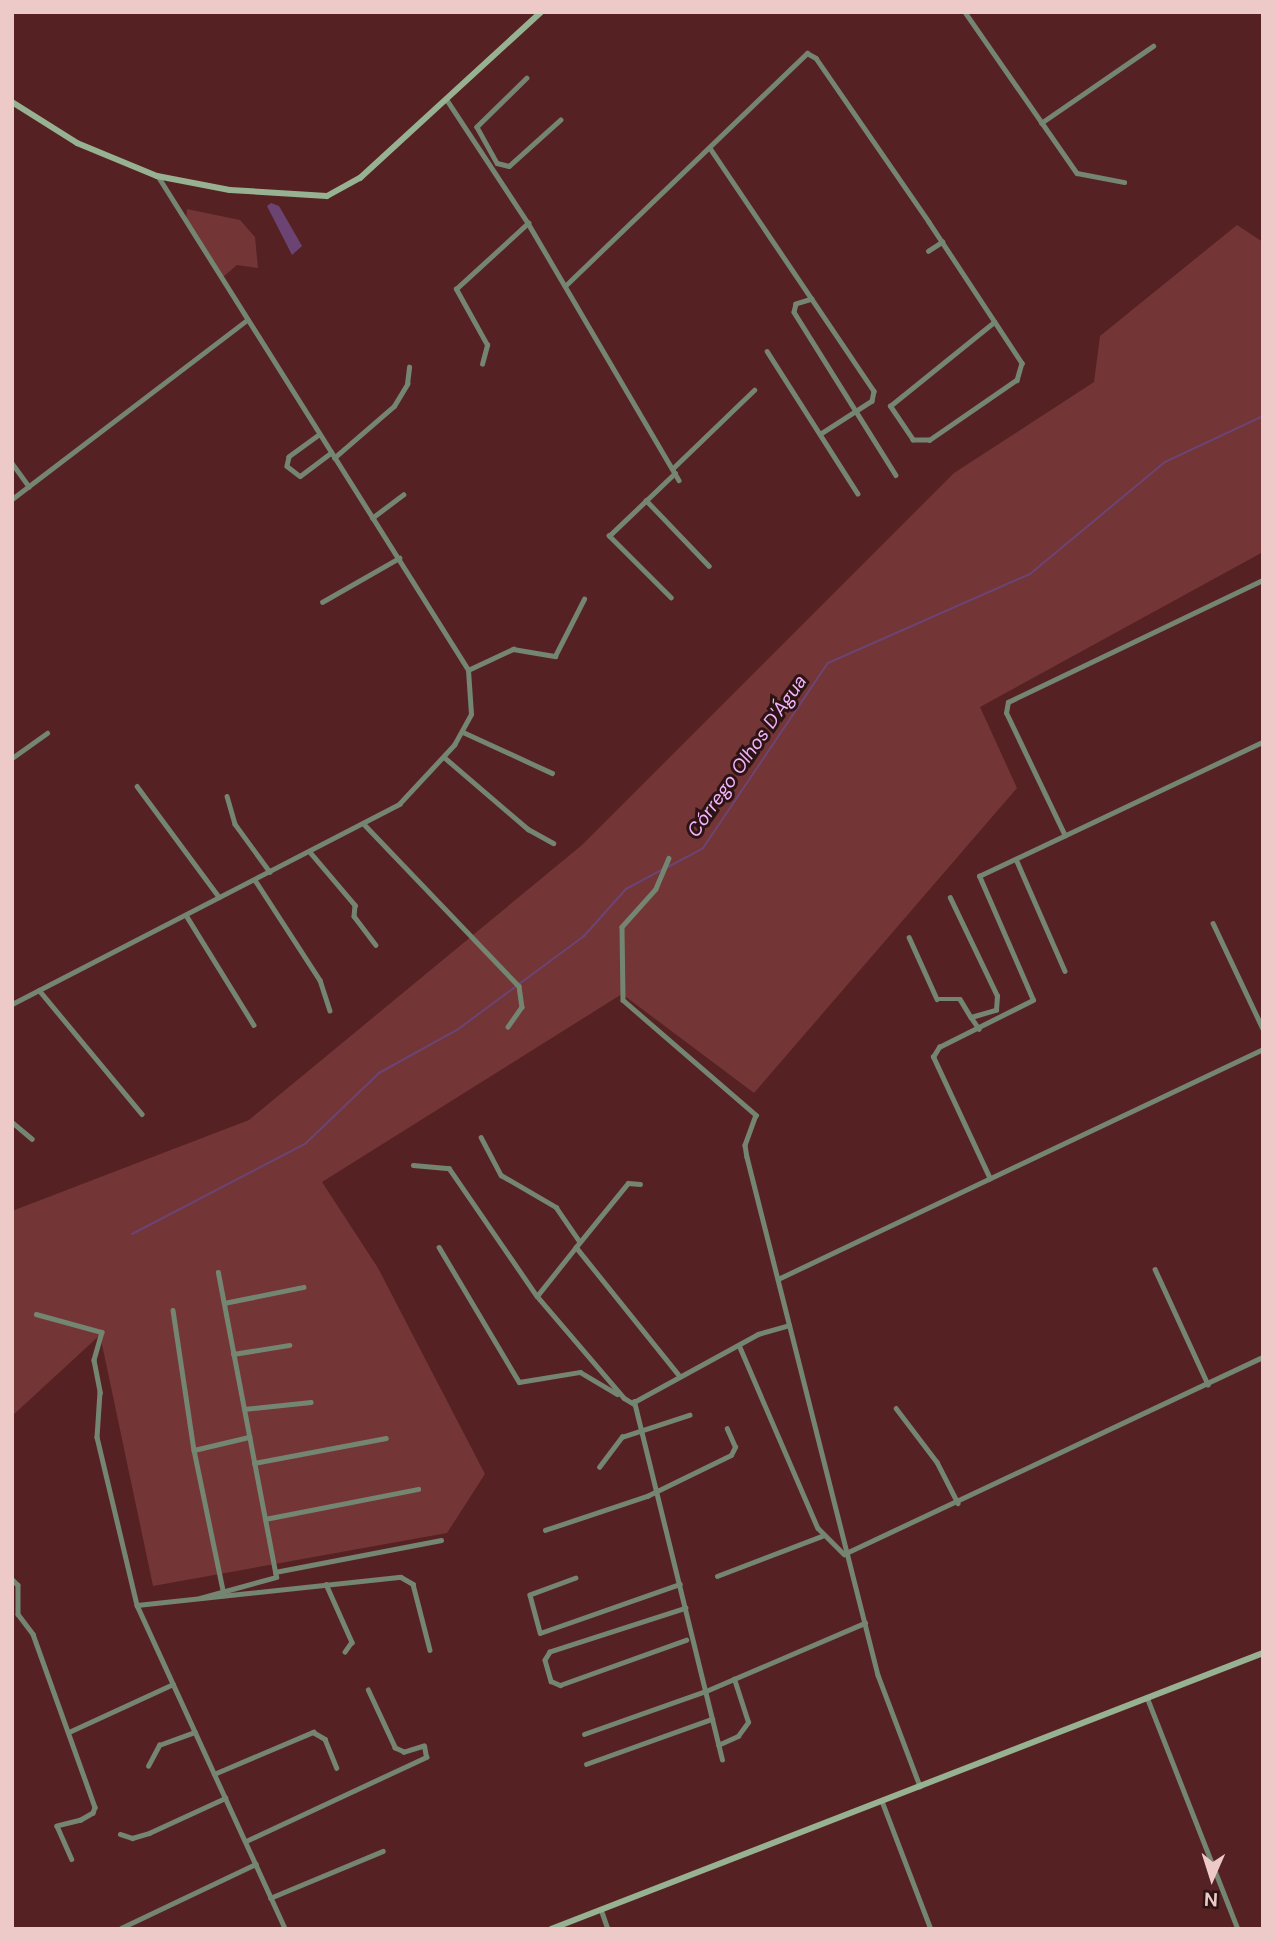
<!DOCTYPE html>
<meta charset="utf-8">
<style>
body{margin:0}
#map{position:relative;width:1275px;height:1941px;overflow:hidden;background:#562122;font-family:"DM Sans",sans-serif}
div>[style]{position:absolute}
.green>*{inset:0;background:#733535}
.water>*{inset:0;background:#6c4474}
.stream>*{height:2px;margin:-1px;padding:0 1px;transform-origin:1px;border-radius:1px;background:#6c4474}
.street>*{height:4.5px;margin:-2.25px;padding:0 2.25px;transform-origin:2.25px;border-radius:2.25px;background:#748571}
.secondary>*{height:6px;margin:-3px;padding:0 3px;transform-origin:3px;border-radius:3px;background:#97b292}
span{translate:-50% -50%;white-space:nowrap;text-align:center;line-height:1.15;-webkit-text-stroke:6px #2c1414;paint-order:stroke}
.water-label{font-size:19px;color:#f3b4fe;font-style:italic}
.frame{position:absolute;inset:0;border:14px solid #edcac8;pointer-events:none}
.north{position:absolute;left:1177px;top:1843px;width:70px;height:70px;-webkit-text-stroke:5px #2c1414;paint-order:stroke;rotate:183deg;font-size:19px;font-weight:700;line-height:28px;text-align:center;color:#edcac8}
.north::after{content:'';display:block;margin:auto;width:24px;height:32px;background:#edcac8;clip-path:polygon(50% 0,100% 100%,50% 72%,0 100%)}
</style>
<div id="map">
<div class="green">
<div style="clip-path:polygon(187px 209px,240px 220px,255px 237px,258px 268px,237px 265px,223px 277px,186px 220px)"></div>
<div style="clip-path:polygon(1237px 225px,1263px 242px,1263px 552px,980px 707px,1017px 788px,754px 1093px,622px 994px,322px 1182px,378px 1268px,485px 1474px,447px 1533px,153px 1586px,100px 1335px,12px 1416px,12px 1211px,249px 1120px,582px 845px,954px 473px,1094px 382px,1100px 336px)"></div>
</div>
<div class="water">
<div style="clip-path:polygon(271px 203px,279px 206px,302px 246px,292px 255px,267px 206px)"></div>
</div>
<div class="stream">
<div style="left:668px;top:867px;width:40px;rotate:-28deg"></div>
<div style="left:703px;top:848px;width:223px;rotate:-56deg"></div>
<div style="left:828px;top:663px;width:221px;rotate:-23.8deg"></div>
<div style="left:1030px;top:574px;width:175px;rotate:-39.7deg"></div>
<div style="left:1165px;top:462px;width:108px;rotate:-25.1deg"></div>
<div style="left:132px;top:1234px;width:195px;rotate:-27.5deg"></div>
<div style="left:305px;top:1144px;width:103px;rotate:-43.8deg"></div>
<div style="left:379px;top:1073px;width:89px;rotate:-28.9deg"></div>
<div style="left:457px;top:1030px;width:158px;rotate:-36.5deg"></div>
<div style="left:584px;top:936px;width:63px;rotate:-48.2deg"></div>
<div style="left:626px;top:889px;width:42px;rotate:-28.4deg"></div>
</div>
<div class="street">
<div style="left:965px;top:12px;width:196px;rotate:55.2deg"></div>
<div style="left:1077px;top:173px;width:48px;rotate:10.8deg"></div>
<div style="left:527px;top:78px;width:70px;rotate:135.6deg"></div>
<div style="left:477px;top:127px;width:41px;rotate:60.9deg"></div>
<div style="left:497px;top:163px;width:12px;rotate:14deg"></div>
<div style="left:509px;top:166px;width:69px;rotate:-42deg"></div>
<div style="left:447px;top:100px;width:147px;rotate:56.6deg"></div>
<div style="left:528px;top:223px;width:298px;rotate:59.6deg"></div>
<div style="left:1041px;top:123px;width:136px;rotate:-34.5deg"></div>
<div style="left:710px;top:148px;width:293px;rotate:56deg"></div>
<div style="left:874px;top:391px;width:10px;rotate:101deg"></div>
<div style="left:872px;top:401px;width:61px;rotate:147.1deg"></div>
<div style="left:928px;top:251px;width:17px;rotate:-33deg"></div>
<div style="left:565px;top:286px;width:336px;rotate:-43.9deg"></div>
<div style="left:807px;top:53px;width:10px;rotate:29deg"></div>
<div style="left:816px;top:58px;width:199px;rotate:55.4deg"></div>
<div style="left:929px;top:222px;width:169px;rotate:56.6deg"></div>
<div style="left:1022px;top:363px;width:18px;rotate:106deg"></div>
<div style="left:1017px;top:380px;width:106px;rotate:145.4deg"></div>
<div style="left:930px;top:440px;width:17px;rotate:180deg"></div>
<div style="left:913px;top:440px;width:41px;rotate:-124.1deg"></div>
<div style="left:890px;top:406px;width:134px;rotate:-38.9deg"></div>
<div style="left:812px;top:299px;width:17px;rotate:163deg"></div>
<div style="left:796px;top:304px;width:8px;rotate:104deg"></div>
<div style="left:794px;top:312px;width:192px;rotate:58deg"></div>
<div style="left:767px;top:351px;width:169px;rotate:57.5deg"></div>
<div style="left:482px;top:364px;width:20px;rotate:-75deg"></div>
<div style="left:487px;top:345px;width:64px;rotate:-119deg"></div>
<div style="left:456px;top:289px;width:98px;rotate:-42.5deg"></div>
<div style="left:319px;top:435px;width:37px;rotate:144deg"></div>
<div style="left:289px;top:457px;width:9px;rotate:103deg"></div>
<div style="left:287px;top:466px;width:16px;rotate:38deg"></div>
<div style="left:300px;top:476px;width:39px;rotate:-37deg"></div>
<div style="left:334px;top:458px;width:79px;rotate:-40.9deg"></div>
<div style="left:394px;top:406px;width:26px;rotate:-59deg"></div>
<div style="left:407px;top:384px;width:17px;rotate:-83deg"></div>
<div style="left:12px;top:463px;width:29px;rotate:54deg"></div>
<div style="left:672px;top:469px;width:114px;rotate:-43.9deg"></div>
<div style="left:12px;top:499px;width:295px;rotate:-37.3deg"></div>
<div style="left:646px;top:500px;width:91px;rotate:46.3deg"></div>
<div style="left:372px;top:518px;width:39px;rotate:-37deg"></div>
<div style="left:671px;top:598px;width:88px;rotate:-135deg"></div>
<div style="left:609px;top:536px;width:91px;rotate:-43.7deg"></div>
<div style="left:322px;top:602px;width:89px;rotate:-29.7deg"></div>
<div style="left:468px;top:670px;width:50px;rotate:-25deg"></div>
<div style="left:513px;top:649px;width:43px;rotate:9.5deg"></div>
<div style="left:555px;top:656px;width:64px;rotate:-63deg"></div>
<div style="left:463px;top:732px;width:98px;rotate:24.7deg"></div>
<div style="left:444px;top:757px;width:111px;rotate:40.6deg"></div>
<div style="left:528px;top:829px;width:29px;rotate:29deg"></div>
<div style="left:12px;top:758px;width:43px;rotate:-35.5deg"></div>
<div style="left:137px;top:786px;width:138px;rotate:53.5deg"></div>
<div style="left:227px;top:796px;width:29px;rotate:74deg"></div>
<div style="left:235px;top:824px;width:59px;rotate:53.9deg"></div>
<div style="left:364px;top:824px;width:224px;rotate:46.3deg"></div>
<div style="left:519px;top:986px;width:21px;rotate:82deg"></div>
<div style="left:522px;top:1007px;width:24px;rotate:125deg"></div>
<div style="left:1065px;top:836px;width:136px;rotate:-115.6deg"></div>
<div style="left:1006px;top:713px;width:11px;rotate:-80deg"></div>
<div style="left:1008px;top:702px;width:283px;rotate:-25.6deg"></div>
<div style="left:310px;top:852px;width:70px;rotate:49.7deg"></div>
<div style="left:355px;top:905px;width:11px;rotate:95deg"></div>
<div style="left:354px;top:916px;width:36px;rotate:53deg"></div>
<div style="left:669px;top:858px;width:34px;rotate:113deg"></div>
<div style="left:656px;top:889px;width:51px;rotate:131.8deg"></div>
<div style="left:622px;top:927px;width:73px;rotate:89.2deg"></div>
<div style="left:623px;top:1000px;width:176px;rotate:40.8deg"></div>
<div style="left:756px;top:1115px;width:32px;rotate:110deg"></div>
<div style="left:745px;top:1145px;width:12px;rotate:81deg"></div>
<div style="left:747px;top:1157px;width:534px;rotate:75.81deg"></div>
<div style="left:878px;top:1675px;width:119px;rotate:69.3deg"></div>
<div style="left:1016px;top:859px;width:122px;rotate:66.4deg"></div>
<div style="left:255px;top:880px;width:119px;rotate:57deg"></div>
<div style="left:320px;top:980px;width:32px;rotate:72deg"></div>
<div style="left:186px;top:915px;width:129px;rotate:58.3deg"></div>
<div style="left:1213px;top:923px;width:117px;rotate:64.7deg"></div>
<div style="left:909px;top:937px;width:68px;rotate:65.7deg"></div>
<div style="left:937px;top:999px;width:23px"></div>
<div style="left:960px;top:999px;width:21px;rotate:59deg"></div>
<div style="left:971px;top:1017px;width:26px;rotate:-16deg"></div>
<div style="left:996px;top:1010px;width:14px;rotate:-86deg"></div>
<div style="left:997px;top:996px;width:109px;rotate:-115.6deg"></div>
<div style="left:39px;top:990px;width:161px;rotate:50.3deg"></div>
<div style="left:12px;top:1004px;width:436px;rotate:-27.3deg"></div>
<div style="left:399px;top:804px;width:81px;rotate:-47deg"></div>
<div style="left:454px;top:745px;width:35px;rotate:-61deg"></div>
<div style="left:471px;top:714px;width:44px;rotate:-93.9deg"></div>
<div style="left:468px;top:670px;width:582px;rotate:-122.16deg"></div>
<div style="left:971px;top:1017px;width:14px;rotate:56deg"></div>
<div style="left:12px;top:1122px;width:26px;rotate:40deg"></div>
<div style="left:481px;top:1137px;width:43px;rotate:62.2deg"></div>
<div style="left:501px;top:1175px;width:64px;rotate:30.2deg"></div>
<div style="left:556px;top:1207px;width:42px;rotate:55.6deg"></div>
<div style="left:413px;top:1165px;width:36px;rotate:5deg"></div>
<div style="left:449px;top:1168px;width:155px;rotate:55.5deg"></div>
<div style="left:537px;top:1296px;width:134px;rotate:49.5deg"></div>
<div style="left:624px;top:1398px;width:12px;rotate:31deg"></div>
<div style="left:990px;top:1179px;width:135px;rotate:-115deg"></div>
<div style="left:933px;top:1057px;width:12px;rotate:-59deg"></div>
<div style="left:939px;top:1047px;width:105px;rotate:-26.6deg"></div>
<div style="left:1033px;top:1000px;width:135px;rotate:-113.5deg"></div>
<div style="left:979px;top:876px;width:314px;rotate:-25.3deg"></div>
<div style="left:439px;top:1247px;width:157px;rotate:59.3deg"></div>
<div style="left:519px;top:1382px;width:62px;rotate:-9.3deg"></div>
<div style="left:580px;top:1372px;width:43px;rotate:30.7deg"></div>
<div style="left:576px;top:1247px;width:82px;rotate:-50.9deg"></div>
<div style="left:628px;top:1183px;width:12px;rotate:5deg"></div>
<div style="left:1155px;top:1269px;width:127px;rotate:65.3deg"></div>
<div style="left:778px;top:1279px;width:537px;rotate:-25.37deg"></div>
<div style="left:537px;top:1296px;width:63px;rotate:-51.5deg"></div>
<div style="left:576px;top:1247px;width:164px;rotate:51.2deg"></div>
<div style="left:224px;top:1303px;width:81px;rotate:-11.4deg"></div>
<div style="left:173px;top:1310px;width:142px;rotate:81.5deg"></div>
<div style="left:194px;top:1450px;width:143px;rotate:78.3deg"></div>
<div style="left:36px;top:1314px;width:68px;rotate:15.3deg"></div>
<div style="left:102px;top:1332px;width:29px;rotate:106deg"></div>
<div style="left:94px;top:1360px;width:33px;rotate:79deg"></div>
<div style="left:100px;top:1392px;width:45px;rotate:93.8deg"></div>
<div style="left:97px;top:1437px;width:173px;rotate:76.6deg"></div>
<div style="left:137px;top:1605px;width:356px;rotate:65.4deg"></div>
<div style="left:739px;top:1345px;width:199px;rotate:66.7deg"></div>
<div style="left:818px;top:1528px;width:37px;rotate:45deg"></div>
<div style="left:844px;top:1554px;width:463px;rotate:-25.2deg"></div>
<div style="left:233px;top:1354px;width:57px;rotate:-9.1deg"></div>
<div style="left:896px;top:1408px;width:68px;rotate:52.8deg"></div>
<div style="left:937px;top:1462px;width:46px;rotate:62.9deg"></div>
<div style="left:244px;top:1409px;width:67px;rotate:-6deg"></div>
<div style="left:194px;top:1450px;width:57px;rotate:-13.3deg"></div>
<div style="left:254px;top:1463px;width:134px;rotate:-10.7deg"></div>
<div style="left:599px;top:1467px;width:38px;rotate:-53deg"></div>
<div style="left:622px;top:1437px;width:71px;rotate:-18.2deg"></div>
<div style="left:265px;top:1519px;width:156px;rotate:-11.1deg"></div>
<div style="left:545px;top:1530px;width:108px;rotate:-18.4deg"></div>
<div style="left:647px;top:1496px;width:93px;rotate:-26deg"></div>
<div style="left:731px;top:1455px;width:9px;rotate:-63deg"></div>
<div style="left:735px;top:1447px;width:20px;rotate:-114deg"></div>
<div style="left:275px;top:1572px;width:169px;rotate:-10.9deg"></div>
<div style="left:717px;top:1576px;width:112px;rotate:-20.9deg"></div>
<div style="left:576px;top:1578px;width:49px;rotate:159.7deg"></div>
<div style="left:530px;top:1595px;width:39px;rotate:75deg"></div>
<div style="left:540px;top:1633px;width:148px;rotate:-19.3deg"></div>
<div style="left:12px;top:1579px;width:8px;rotate:45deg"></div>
<div style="left:18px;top:1585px;width:29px;rotate:90deg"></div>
<div style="left:18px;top:1614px;width:25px;rotate:53deg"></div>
<div style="left:33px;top:1634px;width:184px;rotate:70.3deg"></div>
<div style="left:95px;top:1807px;width:6px;rotate:108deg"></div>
<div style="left:93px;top:1813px;width:14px;rotate:150deg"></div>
<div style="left:81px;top:1820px;width:25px;rotate:166deg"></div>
<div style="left:57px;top:1826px;width:36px;rotate:66deg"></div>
<div style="left:326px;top:1584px;width:64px;rotate:65.9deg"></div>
<div style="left:352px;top:1642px;width:12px;rotate:125deg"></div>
<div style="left:200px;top:1598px;width:79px;rotate:-15.4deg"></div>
<div style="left:276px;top:1577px;width:310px;rotate:-100.8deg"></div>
<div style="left:137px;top:1605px;width:265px;rotate:-6.1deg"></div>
<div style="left:401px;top:1577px;width:14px;rotate:30deg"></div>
<div style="left:413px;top:1584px;width:68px;rotate:75.6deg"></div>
<div style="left:686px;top:1608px;width:143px;rotate:162.1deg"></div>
<div style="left:550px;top:1652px;width:9px;rotate:122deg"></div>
<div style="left:545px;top:1660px;width:22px;rotate:74deg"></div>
<div style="left:551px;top:1681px;width:10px;rotate:24deg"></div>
<div style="left:560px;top:1685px;width:134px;rotate:-19.7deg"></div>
<div style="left:1147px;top:1697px;width:249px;rotate:68.6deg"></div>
<div style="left:71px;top:1731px;width:112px;rotate:-24.7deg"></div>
<div style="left:584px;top:1734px;width:129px;rotate:-19.4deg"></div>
<div style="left:706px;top:1691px;width:173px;rotate:-23.2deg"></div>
<div style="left:718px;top:1745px;width:22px;rotate:-24deg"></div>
<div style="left:738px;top:1736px;width:17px;rotate:-54deg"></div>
<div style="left:748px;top:1722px;width:45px;rotate:-108deg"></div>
<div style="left:722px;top:1760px;width:369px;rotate:-103.8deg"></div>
<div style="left:634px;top:1402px;width:141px;rotate:-28.7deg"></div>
<div style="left:758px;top:1334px;width:32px;rotate:-16deg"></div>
<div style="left:586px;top:1764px;width:134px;rotate:-19.7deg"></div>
<div style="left:148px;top:1766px;width:24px;rotate:-62deg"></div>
<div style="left:159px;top:1745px;width:38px;rotate:-20deg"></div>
<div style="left:214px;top:1774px;width:108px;rotate:-23deg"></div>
<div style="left:313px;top:1732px;width:14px;rotate:30deg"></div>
<div style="left:325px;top:1739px;width:31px;rotate:68deg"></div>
<div style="left:882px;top:1801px;width:137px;rotate:69.1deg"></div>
<div style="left:120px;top:1834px;width:13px;rotate:18deg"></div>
<div style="left:132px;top:1838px;width:18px;rotate:-16deg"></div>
<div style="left:149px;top:1833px;width:84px;rotate:-24.7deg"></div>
<div style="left:246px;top:1841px;width:199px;rotate:-25deg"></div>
<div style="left:426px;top:1757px;width:11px;rotate:-100deg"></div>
<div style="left:424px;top:1746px;width:21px;rotate:163deg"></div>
<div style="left:404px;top:1752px;width:10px;rotate:-156deg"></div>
<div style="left:395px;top:1748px;width:64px;rotate:-115deg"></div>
<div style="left:270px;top:1898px;width:122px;rotate:-22.6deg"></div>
<div style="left:601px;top:1909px;width:21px;rotate:71deg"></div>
<div style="left:121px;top:1928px;width:149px;rotate:-25.4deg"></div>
</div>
<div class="secondary">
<div style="left:12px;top:102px;width:77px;rotate:32.2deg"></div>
<div style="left:77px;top:143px;width:87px;rotate:22.4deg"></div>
<div style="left:157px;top:176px;width:74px;rotate:10.9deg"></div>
<div style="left:230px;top:190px;width:97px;rotate:3.5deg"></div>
<div style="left:327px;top:196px;width:38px;rotate:-29deg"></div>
<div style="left:360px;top:178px;width:246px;rotate:-42.5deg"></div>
<div style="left:551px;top:1929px;width:764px;rotate:-21.19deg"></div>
</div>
<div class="water-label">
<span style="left:747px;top:756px;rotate:-55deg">Córrego Olhos D'Água</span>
</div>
<div class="frame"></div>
<div class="north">N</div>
</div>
